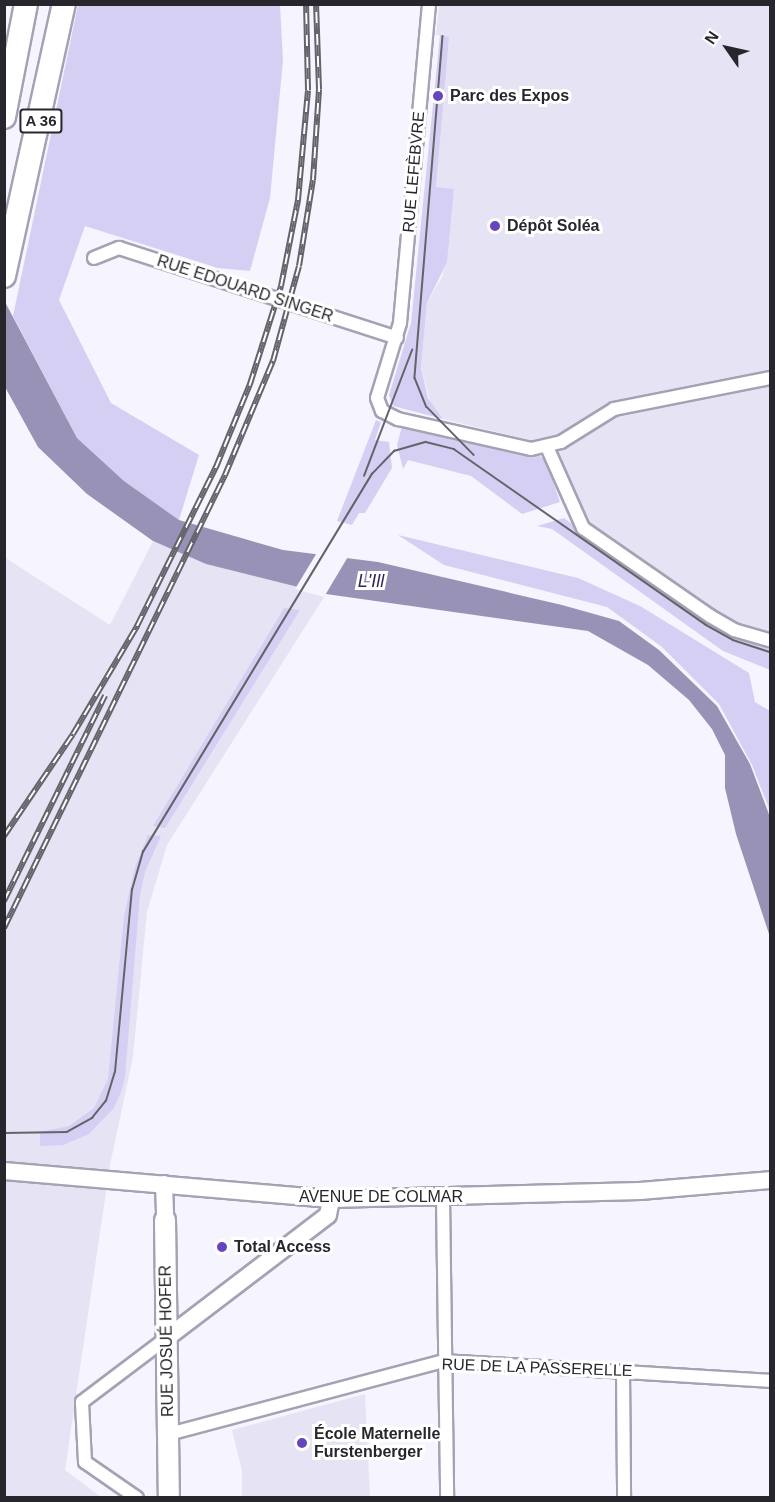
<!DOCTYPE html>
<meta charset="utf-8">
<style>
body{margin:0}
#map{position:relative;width:775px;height:1502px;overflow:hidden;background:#f5f4ff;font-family:Arial,sans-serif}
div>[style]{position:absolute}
.built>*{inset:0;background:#e6e4f4}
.green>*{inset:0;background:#d5d0f3}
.water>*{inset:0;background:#9893b6}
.pier>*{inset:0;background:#f5f4ff}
.roads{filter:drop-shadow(2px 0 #a4a2b3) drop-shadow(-2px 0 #a4a2b3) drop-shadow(0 2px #a4a2b3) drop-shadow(0 -2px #a4a2b3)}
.street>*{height:12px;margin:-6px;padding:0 6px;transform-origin:6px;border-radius:6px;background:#fff}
.secondary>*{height:16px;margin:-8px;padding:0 8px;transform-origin:8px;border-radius:8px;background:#fff}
.primary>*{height:20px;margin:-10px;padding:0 10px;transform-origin:10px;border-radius:10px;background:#fff}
.highway>*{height:22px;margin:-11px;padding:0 11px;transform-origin:11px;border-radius:11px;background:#fff}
.tram>*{height:1.5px;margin:-0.75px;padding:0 0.75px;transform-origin:0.75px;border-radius:0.75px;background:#64636a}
.rail>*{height:6px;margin-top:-3px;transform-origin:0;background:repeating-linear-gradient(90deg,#fff 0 11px,#64636a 0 22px);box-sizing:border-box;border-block:2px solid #64636a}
.dots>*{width:16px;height:16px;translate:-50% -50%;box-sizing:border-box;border:3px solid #fff;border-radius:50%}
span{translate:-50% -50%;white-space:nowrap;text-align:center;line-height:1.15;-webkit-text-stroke:6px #fff;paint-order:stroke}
.shield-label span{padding:2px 4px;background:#fff;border:2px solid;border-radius:4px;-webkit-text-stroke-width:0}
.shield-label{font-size:15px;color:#27262c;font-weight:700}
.poi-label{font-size:16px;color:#27262c;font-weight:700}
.left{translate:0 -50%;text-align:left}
.street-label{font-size:16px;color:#27262c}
.water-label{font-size:18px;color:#312755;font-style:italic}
.frame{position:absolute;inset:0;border:6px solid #27262c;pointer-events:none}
.north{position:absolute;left:697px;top:18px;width:60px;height:60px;-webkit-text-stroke:4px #fff;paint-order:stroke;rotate:304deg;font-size:16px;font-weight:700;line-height:24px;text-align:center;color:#27262c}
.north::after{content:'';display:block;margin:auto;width:21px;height:27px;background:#27262c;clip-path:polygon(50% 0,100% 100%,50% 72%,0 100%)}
</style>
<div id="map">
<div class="built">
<div style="clip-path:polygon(439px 5px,770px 5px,770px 632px,752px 629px,714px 612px,592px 528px,577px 504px,551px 445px,443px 419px,432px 407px,421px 368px,427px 303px,443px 275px,454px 190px,436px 188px,443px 36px,436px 35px)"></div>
<div style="clip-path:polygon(153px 541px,206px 564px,326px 594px,167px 845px,147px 912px,133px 1057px,110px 1165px,65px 1470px,101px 1497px,5px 1497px,4px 557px,110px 625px)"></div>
<div style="clip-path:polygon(365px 1394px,370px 1497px,242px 1497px,242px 1471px,232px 1430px)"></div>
</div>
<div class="green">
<div style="clip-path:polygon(78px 5px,280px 5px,283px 60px,270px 198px,250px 271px,218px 268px,85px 226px,59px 300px,111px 403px,199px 455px,179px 520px,124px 481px,77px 438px,13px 316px)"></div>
<div style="clip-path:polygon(440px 35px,449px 37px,436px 187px,454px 189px,447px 262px,427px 303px,421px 368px,428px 398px,443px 419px,393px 406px,389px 395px,411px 323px)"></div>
<div style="clip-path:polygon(376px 420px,381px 422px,375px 440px,389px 442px,392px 468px,365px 513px,359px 513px,352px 525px,337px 521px)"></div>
<div style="clip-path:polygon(402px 426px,515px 453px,536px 453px,546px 461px,560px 502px,522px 514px,471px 476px,408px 460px,403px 469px,397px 445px)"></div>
<div style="clip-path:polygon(564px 518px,707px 621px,770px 644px,770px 670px,723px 651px,552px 529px,537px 526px)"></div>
<div style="clip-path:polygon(398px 535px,578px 578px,640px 606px,749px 673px,755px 702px,770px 711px,770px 811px,752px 765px,719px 704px,662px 647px,607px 607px,444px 565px)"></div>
<div style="clip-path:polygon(284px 608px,300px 610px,165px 828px,153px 826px)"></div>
<div style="clip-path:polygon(148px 835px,161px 836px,145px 872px,140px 895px,125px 1077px,121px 1092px,114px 1108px,89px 1134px,63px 1145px,40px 1146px,40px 1132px,69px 1126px,94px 1108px,108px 1079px,124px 916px,135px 867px)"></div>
</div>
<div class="water">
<div style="clip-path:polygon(4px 300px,77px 438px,124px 481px,179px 520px,283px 550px,378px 562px,562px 605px,619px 621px,659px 650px,717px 706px,750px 764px,770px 817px,770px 937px,736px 834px,725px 788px,725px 755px,712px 729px,689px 700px,648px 665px,588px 631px,326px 594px,206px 564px,153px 541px,87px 494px,38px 447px,5px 387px)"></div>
</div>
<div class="pier">
<div style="clip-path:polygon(318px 551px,349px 555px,324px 597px,295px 589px)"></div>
</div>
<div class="roads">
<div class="street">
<div style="left:429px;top:4px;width:320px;rotate:95.2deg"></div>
<div style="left:400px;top:323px;width:78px;rotate:107deg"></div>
<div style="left:377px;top:398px;width:14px;rotate:69deg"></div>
<div style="left:382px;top:411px;width:18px;rotate:27deg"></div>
<div style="left:398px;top:419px;width:136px;rotate:12.7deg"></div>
<div style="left:531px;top:449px;width:31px;rotate:-13deg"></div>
<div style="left:561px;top:442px;width:62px;rotate:-31.9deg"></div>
<div style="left:614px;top:409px;width:159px;rotate:-11.2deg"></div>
<div style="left:94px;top:258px;width:27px;rotate:-22deg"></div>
<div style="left:119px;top:248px;width:292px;rotate:17.9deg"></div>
<div style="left:547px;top:447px;width:89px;rotate:66deg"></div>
<div style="left:583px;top:528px;width:155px;rotate:34.7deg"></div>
<div style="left:710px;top:616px;width:28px;rotate:30deg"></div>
<div style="left:734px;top:630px;width:37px;rotate:16deg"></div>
<div style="left:443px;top:1198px;width:300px;rotate:89.2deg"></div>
<div style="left:623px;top:1371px;width:127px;rotate:89.5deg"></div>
<div style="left:169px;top:1434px;width:285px;rotate:-14.9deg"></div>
<div style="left:444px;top:1361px;width:327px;rotate:3.5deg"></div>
<div style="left:137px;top:1498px;width:63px;rotate:-145.3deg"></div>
<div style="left:85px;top:1462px;width:60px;rotate:-92.9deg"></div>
<div style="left:82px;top:1402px;width:108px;rotate:-37.1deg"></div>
</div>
<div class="secondary">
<div style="left:4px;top:1171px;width:328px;rotate:4.9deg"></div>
<div style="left:331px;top:1199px;width:309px;rotate:-1.5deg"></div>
<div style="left:640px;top:1191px;width:130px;rotate:-4.8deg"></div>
<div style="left:164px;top:1184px;width:36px;rotate:88deg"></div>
<div style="left:168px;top:1337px;width:201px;rotate:-37.3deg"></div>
<div style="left:328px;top:1215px;width:16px;rotate:-79deg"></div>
</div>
<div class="primary">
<div style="left:165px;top:1220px;width:278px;rotate:89.2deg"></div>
</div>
<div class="highway">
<div style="left:4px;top:117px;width:115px;rotate:-79deg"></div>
<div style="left:4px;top:276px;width:279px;rotate:-77.6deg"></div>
</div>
</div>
<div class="tram">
<div style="left:443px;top:36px;width:343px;rotate:94.7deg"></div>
<div style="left:415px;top:378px;width:31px;rotate:68deg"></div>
<div style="left:427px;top:407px;width:67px;rotate:45.6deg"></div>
<div style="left:364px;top:476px;width:135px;rotate:-69.1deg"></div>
<div style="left:4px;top:1133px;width:63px;rotate:-0.9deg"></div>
<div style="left:67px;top:1132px;width:29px;rotate:-29deg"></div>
<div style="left:92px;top:1118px;width:22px;rotate:-51deg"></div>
<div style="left:106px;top:1101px;width:30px;rotate:-73deg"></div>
<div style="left:115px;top:1072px;width:183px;rotate:-84.7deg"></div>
<div style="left:132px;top:890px;width:40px;rotate:-74deg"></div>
<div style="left:143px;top:852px;width:442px;rotate:-58.8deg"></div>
<div style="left:372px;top:474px;width:32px;rotate:-46deg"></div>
<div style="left:394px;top:451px;width:33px;rotate:-16deg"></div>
<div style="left:426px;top:442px;width:29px;rotate:14deg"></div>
<div style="left:454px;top:449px;width:307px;rotate:34.9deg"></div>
<div style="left:706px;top:625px;width:31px;rotate:29deg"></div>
<div style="left:733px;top:640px;width:39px;rotate:18deg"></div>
</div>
<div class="rail">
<div style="left:4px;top:836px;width:123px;rotate:-55.9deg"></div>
<div style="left:73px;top:734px;width:126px;rotate:-59.3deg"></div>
<div style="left:137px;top:626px;width:178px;rotate:-63.6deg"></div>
<div style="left:216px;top:467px;width:90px;rotate:-67.7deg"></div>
<div style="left:250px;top:384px;width:103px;rotate:-72.4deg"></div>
<div style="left:281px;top:286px;width:88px;rotate:-78.8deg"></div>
<div style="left:298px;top:200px;width:110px;rotate:-84.8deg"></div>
<div style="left:308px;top:90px;width:86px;rotate:-91.3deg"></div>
<div style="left:4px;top:901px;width:229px;rotate:-63.8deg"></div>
<div style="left:4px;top:928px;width:504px;rotate:-63.99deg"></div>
<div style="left:225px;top:475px;width:124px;rotate:-67.2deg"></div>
<div style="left:273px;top:361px;width:98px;rotate:-74.7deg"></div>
<div style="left:299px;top:266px;width:87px;rotate:-80.8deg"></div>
<div style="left:313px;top:180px;width:91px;rotate:-86.2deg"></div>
<div style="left:319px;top:89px;width:85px;rotate:-92deg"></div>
</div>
<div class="dots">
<div style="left:438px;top:96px;background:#6645bd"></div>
<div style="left:495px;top:226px;background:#6645bd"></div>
<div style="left:222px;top:1247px;background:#6645bd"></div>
<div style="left:302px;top:1443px;background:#6645bd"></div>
</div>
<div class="shield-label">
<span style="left:41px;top:121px">A 36</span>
</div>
<div class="poi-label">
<span class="left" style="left:450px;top:96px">Parc des Expos</span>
<span class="left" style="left:507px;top:226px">Dépôt Soléa</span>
<span class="left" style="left:234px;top:1247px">Total Access</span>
<span class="left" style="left:314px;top:1443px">École Maternelle<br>Furstenberger</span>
</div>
<div class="street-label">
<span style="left:414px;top:172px;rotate:-85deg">RUE LEFÈBVRE</span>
<span style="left:245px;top:289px;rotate:18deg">RUE EDOUARD SINGER</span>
<span style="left:381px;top:1197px">AVENUE DE COLMAR</span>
<span style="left:167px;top:1341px;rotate:-91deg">RUE JOSUÉ HOFER</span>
<span style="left:537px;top:1368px;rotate:2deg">RUE DE LA PASSERELLE</span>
</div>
<div class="water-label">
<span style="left:371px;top:581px">L'Ill</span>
</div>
<div class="frame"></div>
<div class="north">N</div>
</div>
